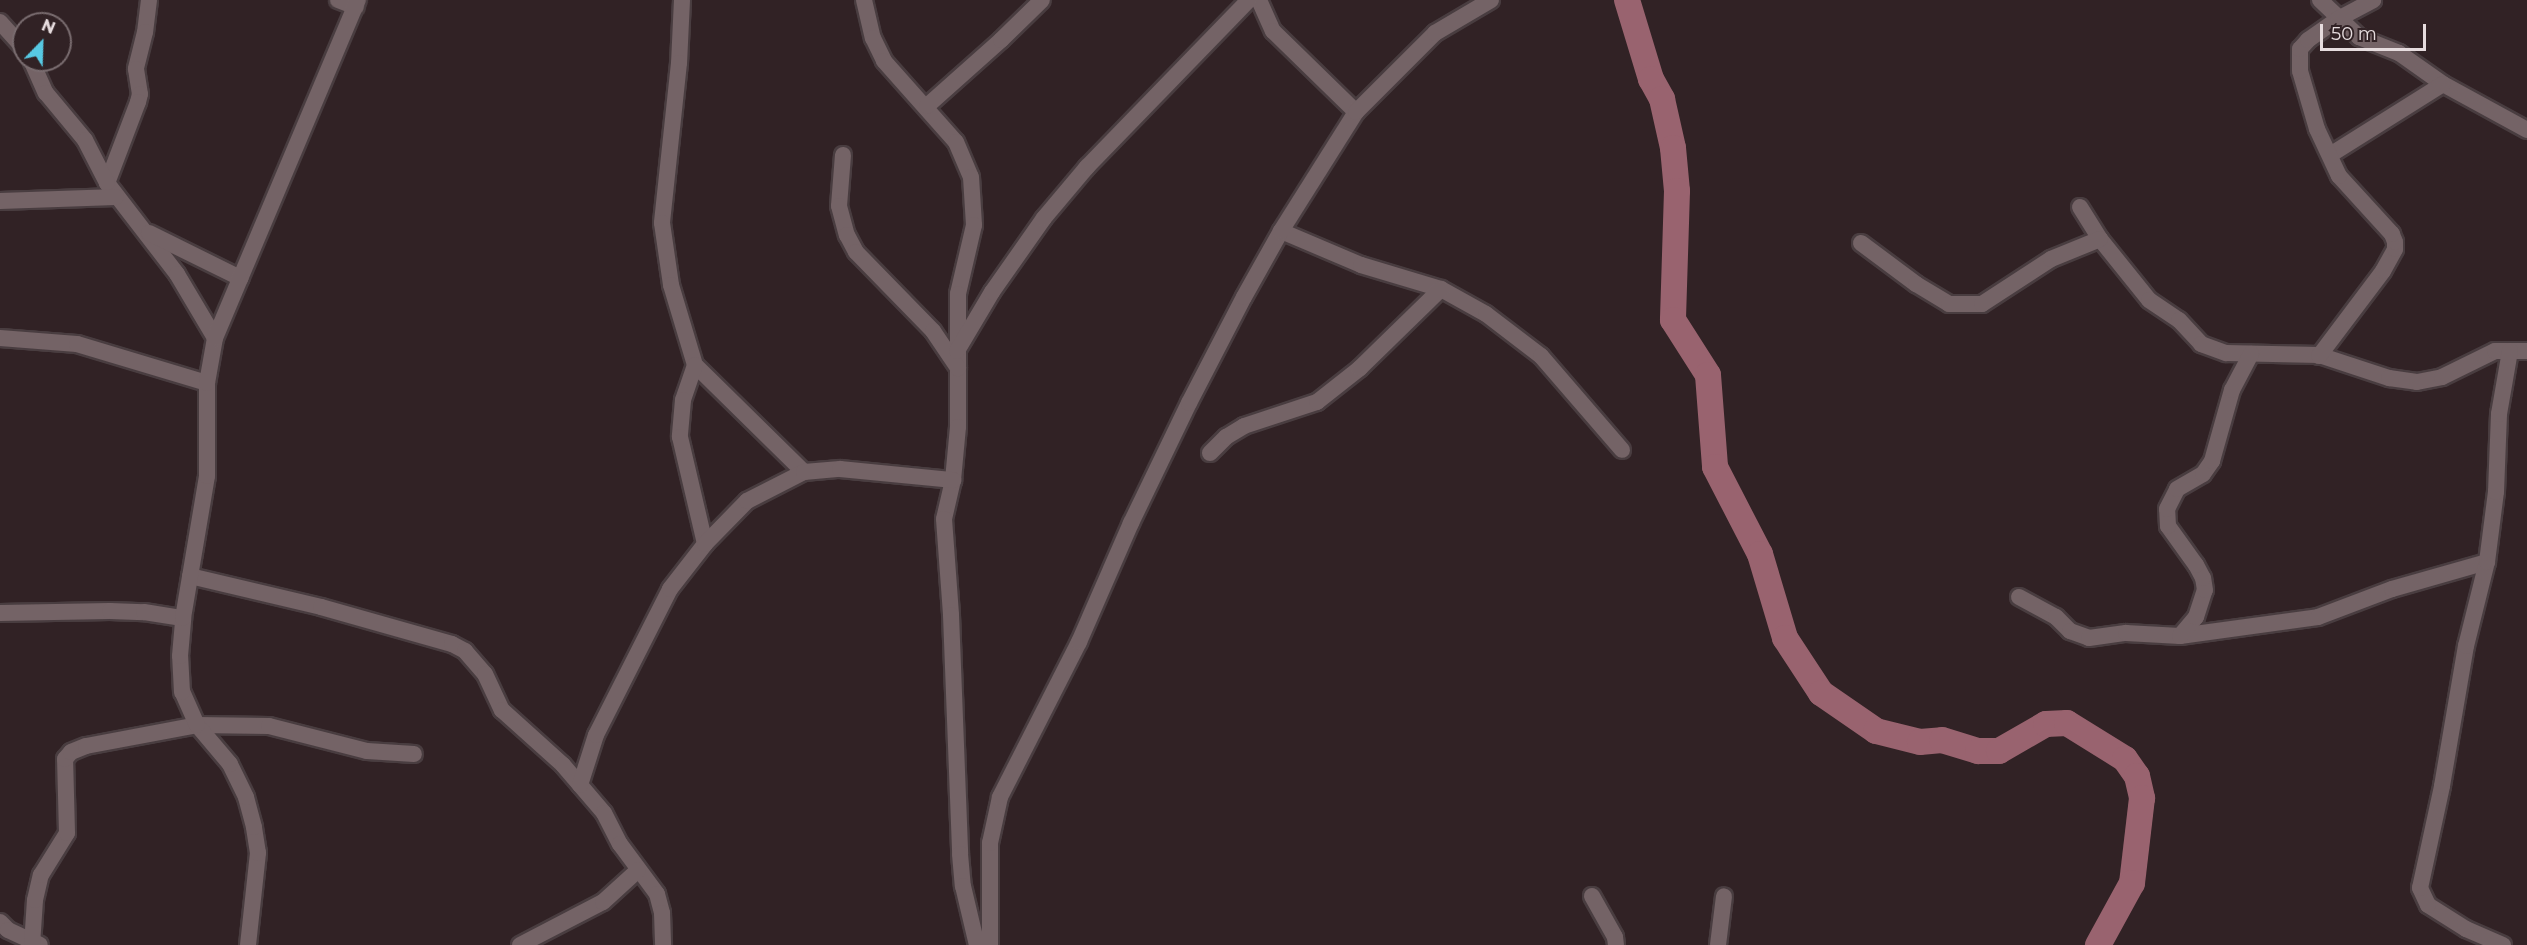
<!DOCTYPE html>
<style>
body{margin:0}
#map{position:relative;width:2527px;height:945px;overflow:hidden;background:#312225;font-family:Montserrat,sans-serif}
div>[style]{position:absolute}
.river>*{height:26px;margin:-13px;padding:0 13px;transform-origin:13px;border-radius:13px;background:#99636f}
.roads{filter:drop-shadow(2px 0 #493d40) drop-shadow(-2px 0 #493d40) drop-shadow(0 2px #493d40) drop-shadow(0 -2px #493d40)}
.street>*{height:16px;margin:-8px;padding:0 8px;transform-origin:8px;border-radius:8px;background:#746366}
span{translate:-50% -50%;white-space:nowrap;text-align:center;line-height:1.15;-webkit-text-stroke:5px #312225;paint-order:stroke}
.north{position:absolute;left:12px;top:12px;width:60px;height:60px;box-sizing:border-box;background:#312225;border:2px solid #796c6f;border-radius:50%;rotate:23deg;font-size:16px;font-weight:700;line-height:24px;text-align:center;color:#e6dcde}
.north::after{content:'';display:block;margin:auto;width:21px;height:27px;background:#57c9e3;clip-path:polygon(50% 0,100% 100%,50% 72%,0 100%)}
.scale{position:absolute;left:2320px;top:24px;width:106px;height:27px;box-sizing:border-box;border:3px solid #e6dcde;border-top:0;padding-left:8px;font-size:18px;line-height:21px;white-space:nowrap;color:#e6dcde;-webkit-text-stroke:4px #312225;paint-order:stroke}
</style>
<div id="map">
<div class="river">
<div style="left:1627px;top:0;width:83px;rotate:73.1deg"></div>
<div style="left:1651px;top:79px;width:23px;rotate:61deg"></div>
<div style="left:1662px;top:99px;width:50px;rotate:77.3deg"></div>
<div style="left:1673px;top:148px;width:43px;rotate:84.7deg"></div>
<div style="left:1677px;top:191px;width:129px;rotate:91.8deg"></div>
<div style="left:1673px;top:320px;width:65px;rotate:57.5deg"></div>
<div style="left:1708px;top:375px;width:92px;rotate:85.6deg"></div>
<div style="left:1715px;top:467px;width:98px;rotate:62.7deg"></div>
<div style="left:1760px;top:554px;width:88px;rotate:73.4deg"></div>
<div style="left:1785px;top:638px;width:66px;rotate:56.8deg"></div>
<div style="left:1821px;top:693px;width:67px;rotate:34.6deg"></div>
<div style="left:1876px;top:731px;width:45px;rotate:14deg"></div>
<div style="left:1920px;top:742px;width:22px;rotate:-5deg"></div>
<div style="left:1942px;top:740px;width:38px;rotate:17deg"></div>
<div style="left:1978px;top:751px;width:21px"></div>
<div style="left:1999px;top:751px;width:54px;rotate:-29.9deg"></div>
<div style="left:2046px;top:724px;width:21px;rotate:-3deg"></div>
<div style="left:2067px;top:723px;width:68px;rotate:31.8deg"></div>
<div style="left:2125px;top:759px;width:21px;rotate:55deg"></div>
<div style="left:2137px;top:776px;width:23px;rotate:77deg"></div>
<div style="left:2142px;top:798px;width:86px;rotate:96.7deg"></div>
<div style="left:2132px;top:883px;width:71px;rotate:118.7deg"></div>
</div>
<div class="roads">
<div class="street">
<div style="left:149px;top:0;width:32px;rotate:97deg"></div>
<div style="left:145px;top:32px;width:38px;rotate:104deg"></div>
<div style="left:136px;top:69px;width:25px;rotate:81deg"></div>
<div style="left:140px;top:94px;width:8px;rotate:104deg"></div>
<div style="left:138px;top:102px;width:87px;rotate:110.9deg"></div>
<div style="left:107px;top:183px;width:115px;rotate:52.4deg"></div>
<div style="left:177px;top:274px;width:74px;rotate:59.3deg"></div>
<div style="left:338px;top:0;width:19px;rotate:21deg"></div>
<div style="left:682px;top:0;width:63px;rotate:92.7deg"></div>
<div style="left:679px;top:63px;width:161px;rotate:96.1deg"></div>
<div style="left:662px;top:223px;width:63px;rotate:81.7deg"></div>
<div style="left:671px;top:285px;width:84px;rotate:73.3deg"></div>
<div style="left:695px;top:365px;width:153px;rotate:44.5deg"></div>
<div style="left:864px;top:0;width:39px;rotate:77deg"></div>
<div style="left:873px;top:38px;width:25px;rotate:64deg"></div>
<div style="left:884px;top:61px;width:108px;rotate:48.4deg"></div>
<div style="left:956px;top:142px;width:38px;rotate:67deg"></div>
<div style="left:971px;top:177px;width:48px;rotate:86.4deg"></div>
<div style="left:974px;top:225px;width:71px;rotate:103.1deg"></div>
<div style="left:958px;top:294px;width:133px;rotate:90deg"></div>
<div style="left:958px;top:427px;width:53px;rotate:95.4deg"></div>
<div style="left:953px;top:480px;width:40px;rotate:103deg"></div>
<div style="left:944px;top:519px;width:96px;rotate:85.8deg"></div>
<div style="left:951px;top:615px;width:239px;rotate:87.8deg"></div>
<div style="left:960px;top:854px;width:32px;rotate:85deg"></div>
<div style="left:963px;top:886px;width:61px;rotate:76.7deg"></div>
<div style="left:1259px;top:0;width:34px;rotate:66deg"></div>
<div style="left:1273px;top:31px;width:116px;rotate:44.3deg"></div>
<div style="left:2320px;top:0;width:54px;rotate:43.5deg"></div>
<div style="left:2359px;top:37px;width:43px;rotate:21.8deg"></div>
<div style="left:2399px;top:53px;width:54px;rotate:35.2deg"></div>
<div style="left:2443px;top:84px;width:96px;rotate:28.7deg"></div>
<div style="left:0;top:22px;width:36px;rotate:48deg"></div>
<div style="left:31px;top:60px;width:36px;rotate:66deg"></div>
<div style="left:46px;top:93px;width:61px;rotate:50.3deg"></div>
<div style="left:85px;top:140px;width:48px;rotate:62.9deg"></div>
<div style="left:927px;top:106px;width:99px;rotate:-41.7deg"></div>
<div style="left:1001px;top:40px;width:57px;rotate:-44.3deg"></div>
<div style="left:843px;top:155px;width:51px;rotate:94.5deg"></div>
<div style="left:839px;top:206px;width:30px;rotate:75deg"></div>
<div style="left:847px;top:235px;width:19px;rotate:62deg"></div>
<div style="left:856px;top:252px;width:110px;rotate:45.7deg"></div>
<div style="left:933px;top:331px;width:45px;rotate:56deg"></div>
<div style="left:2330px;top:155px;width:133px;rotate:-32.1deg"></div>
<div style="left:0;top:201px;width:116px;rotate:-2deg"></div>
<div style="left:2080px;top:207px;width:38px;rotate:58deg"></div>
<div style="left:2100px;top:239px;width:78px;rotate:51.2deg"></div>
<div style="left:2149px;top:300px;width:36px;rotate:34deg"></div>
<div style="left:2179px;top:320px;width:33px;rotate:47deg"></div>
<div style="left:2201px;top:344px;width:27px;rotate:20deg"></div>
<div style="left:2226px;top:353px;width:93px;rotate:1.2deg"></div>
<div style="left:2319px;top:355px;width:74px;rotate:18.2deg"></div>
<div style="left:2389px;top:378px;width:28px;rotate:8deg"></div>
<div style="left:2417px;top:382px;width:25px;rotate:-11deg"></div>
<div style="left:2442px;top:377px;width:59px;rotate:-26.1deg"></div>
<div style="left:2495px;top:351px;width:32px"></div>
<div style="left:1281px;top:231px;width:87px;rotate:23deg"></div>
<div style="left:1361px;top:265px;width:84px;rotate:16.7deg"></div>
<div style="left:1441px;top:289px;width:51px;rotate:29.1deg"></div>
<div style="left:1486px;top:314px;width:69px;rotate:37.4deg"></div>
<div style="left:1541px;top:356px;width:124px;rotate:49.2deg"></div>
<div style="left:149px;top:233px;width:102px;rotate:26.3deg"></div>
<div style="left:1861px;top:243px;width:69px;rotate:36.7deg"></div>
<div style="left:1916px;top:284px;width:39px;rotate:31deg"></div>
<div style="left:1949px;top:304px;width:33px"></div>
<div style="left:1982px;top:304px;width:82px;rotate:-33.1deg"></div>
<div style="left:2051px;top:259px;width:53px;rotate:-22.2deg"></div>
<div style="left:0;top:338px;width:77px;rotate:4.5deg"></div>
<div style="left:77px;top:344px;width:136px;rotate:16.7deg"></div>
<div style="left:957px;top:351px;width:69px;rotate:-59.3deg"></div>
<div style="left:992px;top:292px;width:90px;rotate:-54.9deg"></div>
<div style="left:1044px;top:218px;width:67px;rotate:-49.9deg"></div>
<div style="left:1087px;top:167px;width:233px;rotate:-45.9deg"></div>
<div style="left:2319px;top:356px;width:106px;rotate:-53deg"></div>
<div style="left:2383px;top:271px;width:25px;rotate:-61deg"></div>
<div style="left:2395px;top:249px;width:7px;rotate:-90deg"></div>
<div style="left:2395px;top:242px;width:9px;rotate:-111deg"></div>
<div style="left:2392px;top:234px;width:79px;rotate:-132.4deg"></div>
<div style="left:2339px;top:176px;width:52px;rotate:-115.1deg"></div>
<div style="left:2317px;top:129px;width:60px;rotate:-106.3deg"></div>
<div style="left:2300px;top:71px;width:22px;rotate:-90deg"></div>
<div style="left:2300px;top:49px;width:12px;rotate:-48deg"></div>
<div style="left:2308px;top:40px;width:37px;rotate:-35deg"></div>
<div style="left:2338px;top:19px;width:40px;rotate:-28deg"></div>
<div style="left:695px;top:365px;width:37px;rotate:109deg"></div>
<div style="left:683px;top:400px;width:37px;rotate:95deg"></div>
<div style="left:680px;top:437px;width:110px;rotate:76.8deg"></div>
<div style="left:1210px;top:453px;width:23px;rotate:-45deg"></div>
<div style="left:1226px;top:437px;width:21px;rotate:-31deg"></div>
<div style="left:1244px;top:426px;width:77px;rotate:-18.2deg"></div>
<div style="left:1317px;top:402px;width:55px;rotate:-38.3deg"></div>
<div style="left:1360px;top:368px;width:113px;rotate:-44.3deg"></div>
<div style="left:190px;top:576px;width:135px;rotate:13.3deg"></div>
<div style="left:321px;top:607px;width:136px;rotate:15.8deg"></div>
<div style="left:452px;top:644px;width:15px;rotate:28deg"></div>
<div style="left:465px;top:651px;width:30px;rotate:49deg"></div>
<div style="left:485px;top:674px;width:40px;rotate:65deg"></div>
<div style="left:502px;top:710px;width:82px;rotate:42deg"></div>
<div style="left:563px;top:765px;width:63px;rotate:49.5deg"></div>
<div style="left:604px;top:813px;width:35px;rotate:63deg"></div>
<div style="left:620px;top:844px;width:62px;rotate:53.5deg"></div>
<div style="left:657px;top:894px;width:20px;rotate:75deg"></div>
<div style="left:662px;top:913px;width:32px;rotate:88deg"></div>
<div style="left:2019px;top:597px;width:42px;rotate:28.4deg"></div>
<div style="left:2056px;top:617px;width:20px;rotate:45deg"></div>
<div style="left:2070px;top:631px;width:20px;rotate:20deg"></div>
<div style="left:2089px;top:638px;width:37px;rotate:-8deg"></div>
<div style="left:2126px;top:633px;width:54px;rotate:3.2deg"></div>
<div style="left:2180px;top:636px;width:139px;rotate:-7.8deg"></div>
<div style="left:2318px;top:617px;width:79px;rotate:-20.7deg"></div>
<div style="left:2392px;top:589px;width:99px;rotate:-15.9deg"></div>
<div style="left:0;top:613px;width:110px;rotate:-1deg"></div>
<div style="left:110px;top:611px;width:34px;rotate:2deg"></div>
<div style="left:144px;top:612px;width:39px;rotate:9deg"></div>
<div style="left:2180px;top:636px;width:25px;rotate:-50deg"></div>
<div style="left:2196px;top:617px;width:28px;rotate:-72deg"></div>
<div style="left:2205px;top:590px;width:12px;rotate:-99deg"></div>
<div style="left:2203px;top:578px;width:15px;rotate:-118deg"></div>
<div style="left:2196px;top:565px;width:48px;rotate:-125.7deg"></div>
<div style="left:2168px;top:526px;width:17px;rotate:-93deg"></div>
<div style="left:2167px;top:509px;width:22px;rotate:-63deg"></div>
<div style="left:2177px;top:489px;width:30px;rotate:-30deg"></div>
<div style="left:2203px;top:474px;width:16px;rotate:-55deg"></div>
<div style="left:2212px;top:461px;width:74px;rotate:-74.3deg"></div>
<div style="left:2232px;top:390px;width:41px;rotate:-62.2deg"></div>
<div style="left:580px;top:785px;width:52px;rotate:-72.3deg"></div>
<div style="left:596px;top:735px;width:164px;rotate:-63.1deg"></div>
<div style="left:670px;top:589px;width:57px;rotate:-52.1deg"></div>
<div style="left:705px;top:544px;width:60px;rotate:-45.7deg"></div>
<div style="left:747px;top:501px;width:64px;rotate:-27deg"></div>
<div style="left:804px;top:472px;width:36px;rotate:-5deg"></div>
<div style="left:840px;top:469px;width:114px;rotate:5.6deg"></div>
<div style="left:1592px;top:896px;width:47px;rotate:60.7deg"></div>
<div style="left:1615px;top:937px;width:8px;rotate:83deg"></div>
<div style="left:0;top:922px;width:11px;rotate:45deg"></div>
<div style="left:8px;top:930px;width:35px;rotate:25deg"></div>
<div style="left:32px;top:945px;width:45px;rotate:-86.2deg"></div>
<div style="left:35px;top:900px;width:26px;rotate:-77deg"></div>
<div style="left:41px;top:875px;width:49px;rotate:-58.2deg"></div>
<div style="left:67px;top:833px;width:74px;rotate:-91.5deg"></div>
<div style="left:65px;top:759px;width:9px;rotate:-49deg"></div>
<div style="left:71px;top:752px;width:16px;rotate:-22deg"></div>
<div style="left:86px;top:746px;width:113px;rotate:-10.7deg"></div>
<div style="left:197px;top:725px;width:72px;rotate:0.8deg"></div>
<div style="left:269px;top:726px;width:101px;rotate:14.3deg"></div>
<div style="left:367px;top:751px;width:47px;rotate:3.7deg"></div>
<div style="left:248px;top:945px;width:93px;rotate:-83.8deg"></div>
<div style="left:258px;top:853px;width:26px;rotate:-99deg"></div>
<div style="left:254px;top:827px;width:31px;rotate:-105deg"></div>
<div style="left:246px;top:797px;width:37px;rotate:-116deg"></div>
<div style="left:230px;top:764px;width:51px;rotate:-130.2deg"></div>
<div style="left:197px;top:725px;width:36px;rotate:-114deg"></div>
<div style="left:182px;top:692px;width:36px;rotate:-93deg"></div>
<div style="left:180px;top:656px;width:38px;rotate:-85deg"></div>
<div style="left:183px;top:618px;width:144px;rotate:-80.4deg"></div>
<div style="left:207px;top:476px;width:93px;rotate:-90deg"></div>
<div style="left:207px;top:383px;width:46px;rotate:-79.9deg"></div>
<div style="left:215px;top:338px;width:367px;rotate:-67.1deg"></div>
<div style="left:520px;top:945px;width:93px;rotate:-27.4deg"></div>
<div style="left:603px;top:902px;width:47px;rotate:-42.4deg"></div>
<div style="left:990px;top:945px;width:102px;rotate:-90deg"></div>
<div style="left:990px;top:843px;width:47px;rotate:-77.7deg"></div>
<div style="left:1000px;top:797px;width:174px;rotate:-63deg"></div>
<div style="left:1079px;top:642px;width:130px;rotate:-66.4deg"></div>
<div style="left:1131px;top:523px;width:133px;rotate:-64.2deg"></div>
<div style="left:1189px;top:403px;width:119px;rotate:-62.6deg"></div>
<div style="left:1244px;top:297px;width:76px;rotate:-60.7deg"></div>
<div style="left:1281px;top:231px;width:141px;rotate:-57.8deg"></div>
<div style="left:1356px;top:112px;width:112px;rotate:-45deg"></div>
<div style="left:1435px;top:33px;width:65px;rotate:-30.5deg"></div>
<div style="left:1718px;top:945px;width:49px;rotate:-83deg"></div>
<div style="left:2503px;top:945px;width:40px;rotate:-156.6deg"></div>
<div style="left:2466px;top:929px;width:45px;rotate:-147.7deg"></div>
<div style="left:2428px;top:905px;width:19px;rotate:-115deg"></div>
<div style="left:2420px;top:888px;width:104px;rotate:-77.8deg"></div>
<div style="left:2442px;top:786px;width:142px;rotate:-80.3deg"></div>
<div style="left:2466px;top:646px;width:87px;rotate:-76deg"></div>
<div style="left:2487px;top:562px;width:71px;rotate:-82.7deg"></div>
<div style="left:2496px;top:492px;width:78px;rotate:-87.8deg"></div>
<div style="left:2499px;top:414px;width:64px;rotate:-80.1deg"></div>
</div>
</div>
<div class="north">N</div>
<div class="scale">50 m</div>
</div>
